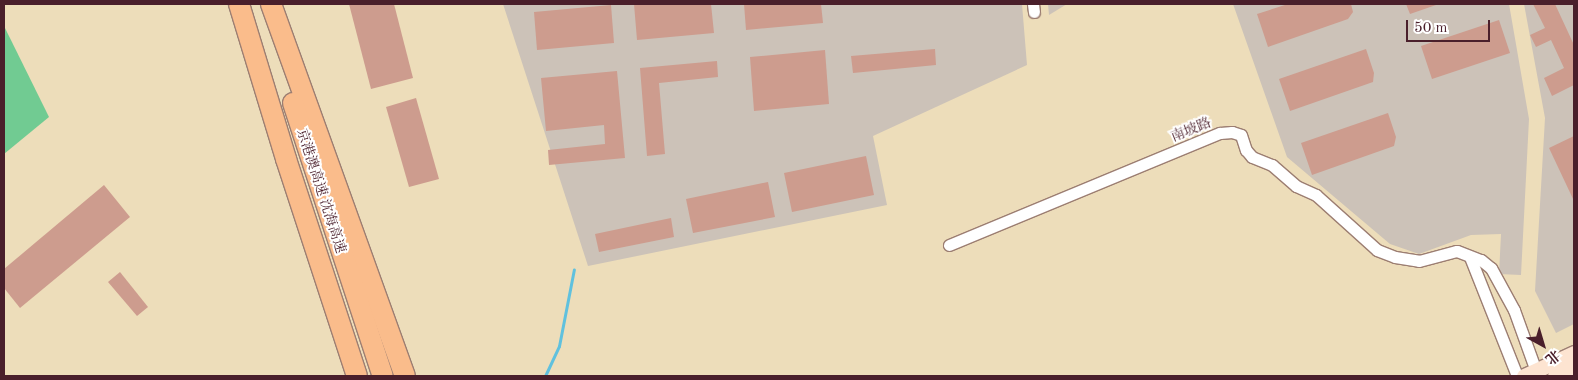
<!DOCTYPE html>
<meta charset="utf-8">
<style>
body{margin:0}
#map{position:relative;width:1578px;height:380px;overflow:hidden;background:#edddba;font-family:"Old Standard TT","Noto Serif SC",serif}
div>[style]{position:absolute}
.industrial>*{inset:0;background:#ccc2b8}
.green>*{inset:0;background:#71cb92}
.stream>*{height:3px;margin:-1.5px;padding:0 1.5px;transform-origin:1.5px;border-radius:1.5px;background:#60c1de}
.building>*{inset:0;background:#cd9c8e}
.roads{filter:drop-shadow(1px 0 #9c7e72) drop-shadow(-1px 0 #9c7e72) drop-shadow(0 1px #9c7e72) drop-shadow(0 -1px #9c7e72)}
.street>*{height:11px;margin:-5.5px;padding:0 5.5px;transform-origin:5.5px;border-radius:5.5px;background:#fff}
.secondary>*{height:15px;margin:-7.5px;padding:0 7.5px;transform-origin:7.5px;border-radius:7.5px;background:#fde4d1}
.highway>*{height:20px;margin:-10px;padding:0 10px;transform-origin:10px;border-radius:10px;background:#fabc8b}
span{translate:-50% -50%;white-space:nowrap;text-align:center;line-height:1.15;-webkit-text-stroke:4px #fff;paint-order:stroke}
.street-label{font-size:14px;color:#4a1f2b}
.frame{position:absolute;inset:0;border:5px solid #4a1f2b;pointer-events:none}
.north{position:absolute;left:1518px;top:320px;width:50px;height:50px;-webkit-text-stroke:4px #fff;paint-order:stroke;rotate:141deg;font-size:14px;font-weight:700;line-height:20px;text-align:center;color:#4a1f2b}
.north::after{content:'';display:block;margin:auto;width:18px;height:22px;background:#4a1f2b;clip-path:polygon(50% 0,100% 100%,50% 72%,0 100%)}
.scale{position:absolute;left:1406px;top:20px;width:84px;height:22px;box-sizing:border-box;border:2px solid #4a1f2b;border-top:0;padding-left:6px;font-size:15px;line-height:18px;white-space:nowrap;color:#4a1f2b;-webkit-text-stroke:4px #fff;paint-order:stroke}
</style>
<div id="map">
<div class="industrial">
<div style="clip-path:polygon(503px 4px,1022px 4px,1027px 65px,873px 136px,887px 205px,588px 266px)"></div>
<div style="clip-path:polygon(1048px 4px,1067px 4px,1049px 15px)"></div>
<div style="clip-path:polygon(1233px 4px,1509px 4px,1529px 119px,1521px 275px,1499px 274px,1501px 234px,1471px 235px,1419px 254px,1390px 244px,1287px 157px)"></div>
<div style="clip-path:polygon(1524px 4px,1574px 4px,1574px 324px,1556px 333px,1535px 291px,1545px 118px)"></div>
</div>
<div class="green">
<div style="clip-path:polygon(4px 26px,49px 117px,4px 154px)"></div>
</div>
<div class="stream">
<div style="left:545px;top:376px;width:33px;rotate:-65deg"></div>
<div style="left:559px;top:346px;width:78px;rotate:-79deg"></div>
</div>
<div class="building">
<div style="clip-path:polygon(349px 4px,394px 4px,413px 78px,371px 89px)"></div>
<div style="clip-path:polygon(634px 4px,711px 4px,714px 33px,637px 40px)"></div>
<div style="clip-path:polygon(744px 4px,821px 4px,823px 23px,746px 30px)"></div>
<div style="clip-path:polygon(1288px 4px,1351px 4px,1353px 12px,1348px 19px,1268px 47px,1257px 14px)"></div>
<div style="clip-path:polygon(1406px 4px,1436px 4px,1436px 5px,1410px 14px)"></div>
<div style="clip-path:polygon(1533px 4px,1555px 4px,1574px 45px,1574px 85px,1552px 96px,1544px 78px,1564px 68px,1551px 40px,1536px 47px,1530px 35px,1545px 28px)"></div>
<div style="clip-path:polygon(611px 5px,614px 43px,537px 50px,534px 12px)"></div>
<div style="clip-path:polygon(1499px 20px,1510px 53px,1432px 79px,1421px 46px)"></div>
<div style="clip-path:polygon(935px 49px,936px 65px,853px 73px,851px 56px)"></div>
<div style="clip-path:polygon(1366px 49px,1374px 73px,1373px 82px,1290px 111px,1279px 79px)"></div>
<div style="clip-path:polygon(825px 50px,829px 104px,754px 111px,750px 57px)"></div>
<div style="clip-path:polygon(717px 61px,718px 77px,659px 83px,665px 154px,647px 156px,640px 68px)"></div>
<div style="clip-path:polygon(617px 71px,625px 158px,549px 165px,548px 150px,605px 144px,604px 125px,546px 131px,541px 78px)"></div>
<div style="clip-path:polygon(416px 98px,439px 179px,409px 187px,386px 107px)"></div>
<div style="clip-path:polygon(1388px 113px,1396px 137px,1394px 146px,1312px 175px,1301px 143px)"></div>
<div style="clip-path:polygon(1574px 136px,1574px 201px,1549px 148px)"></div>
<div style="clip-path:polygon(866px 156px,874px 195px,792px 212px,784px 173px)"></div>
<div style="clip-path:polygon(768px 182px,775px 217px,693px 233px,686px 199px)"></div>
<div style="clip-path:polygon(104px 185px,130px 217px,20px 308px,4px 288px,4px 269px)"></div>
<div style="clip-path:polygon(671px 218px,674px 237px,599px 252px,595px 234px)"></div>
<div style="clip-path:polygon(120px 272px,148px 307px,137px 316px,108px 282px)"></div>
</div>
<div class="roads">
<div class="street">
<div style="left:1033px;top:4px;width:8px;rotate:83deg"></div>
<div style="left:949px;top:245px;width:293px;rotate:-22.5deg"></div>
<div style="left:1220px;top:133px;width:12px;rotate:-5deg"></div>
<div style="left:1232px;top:132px;width:9px;rotate:18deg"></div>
<div style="left:1241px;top:135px;width:16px;rotate:72deg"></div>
<div style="left:1246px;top:150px;width:9px;rotate:49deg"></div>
<div style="left:1252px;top:157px;width:22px;rotate:22deg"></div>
<div style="left:1272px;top:165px;width:32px;rotate:41deg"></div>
<div style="left:1296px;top:186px;width:22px;rotate:24deg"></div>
<div style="left:1316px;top:195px;width:82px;rotate:42deg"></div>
<div style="left:1377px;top:250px;width:19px;rotate:21deg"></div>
<div style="left:1395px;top:257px;width:24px;rotate:9deg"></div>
<div style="left:1419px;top:261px;width:39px;rotate:-15deg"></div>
<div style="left:1457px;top:251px;width:26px;rotate:21deg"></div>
<div style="left:1481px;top:260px;width:13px;rotate:39deg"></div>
<div style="left:1491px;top:268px;width:48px;rotate:61.3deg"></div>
<div style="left:1514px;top:310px;width:65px;rotate:70.2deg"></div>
<div style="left:1470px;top:257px;width:128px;rotate:68.4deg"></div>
</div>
<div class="secondary">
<div style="left:1524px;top:376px;width:55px;rotate:-24.7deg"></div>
<div style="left:1555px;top:376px;width:21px;rotate:-25deg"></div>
</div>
<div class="highway">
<div style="left:239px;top:4px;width:162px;rotate:73.1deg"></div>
<div style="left:286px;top:159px;width:228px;rotate:71.9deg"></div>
<div style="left:271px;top:4px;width:395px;rotate:70.2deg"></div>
<div style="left:293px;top:103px;width:287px;rotate:71.8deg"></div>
</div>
</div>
<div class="street-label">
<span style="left:1191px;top:130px;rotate:-22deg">南坡路</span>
<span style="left:321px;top:191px;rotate:72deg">京港澳高速 沈海高速</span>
</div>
<div class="frame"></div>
<div class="north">北</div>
<div class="scale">50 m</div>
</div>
